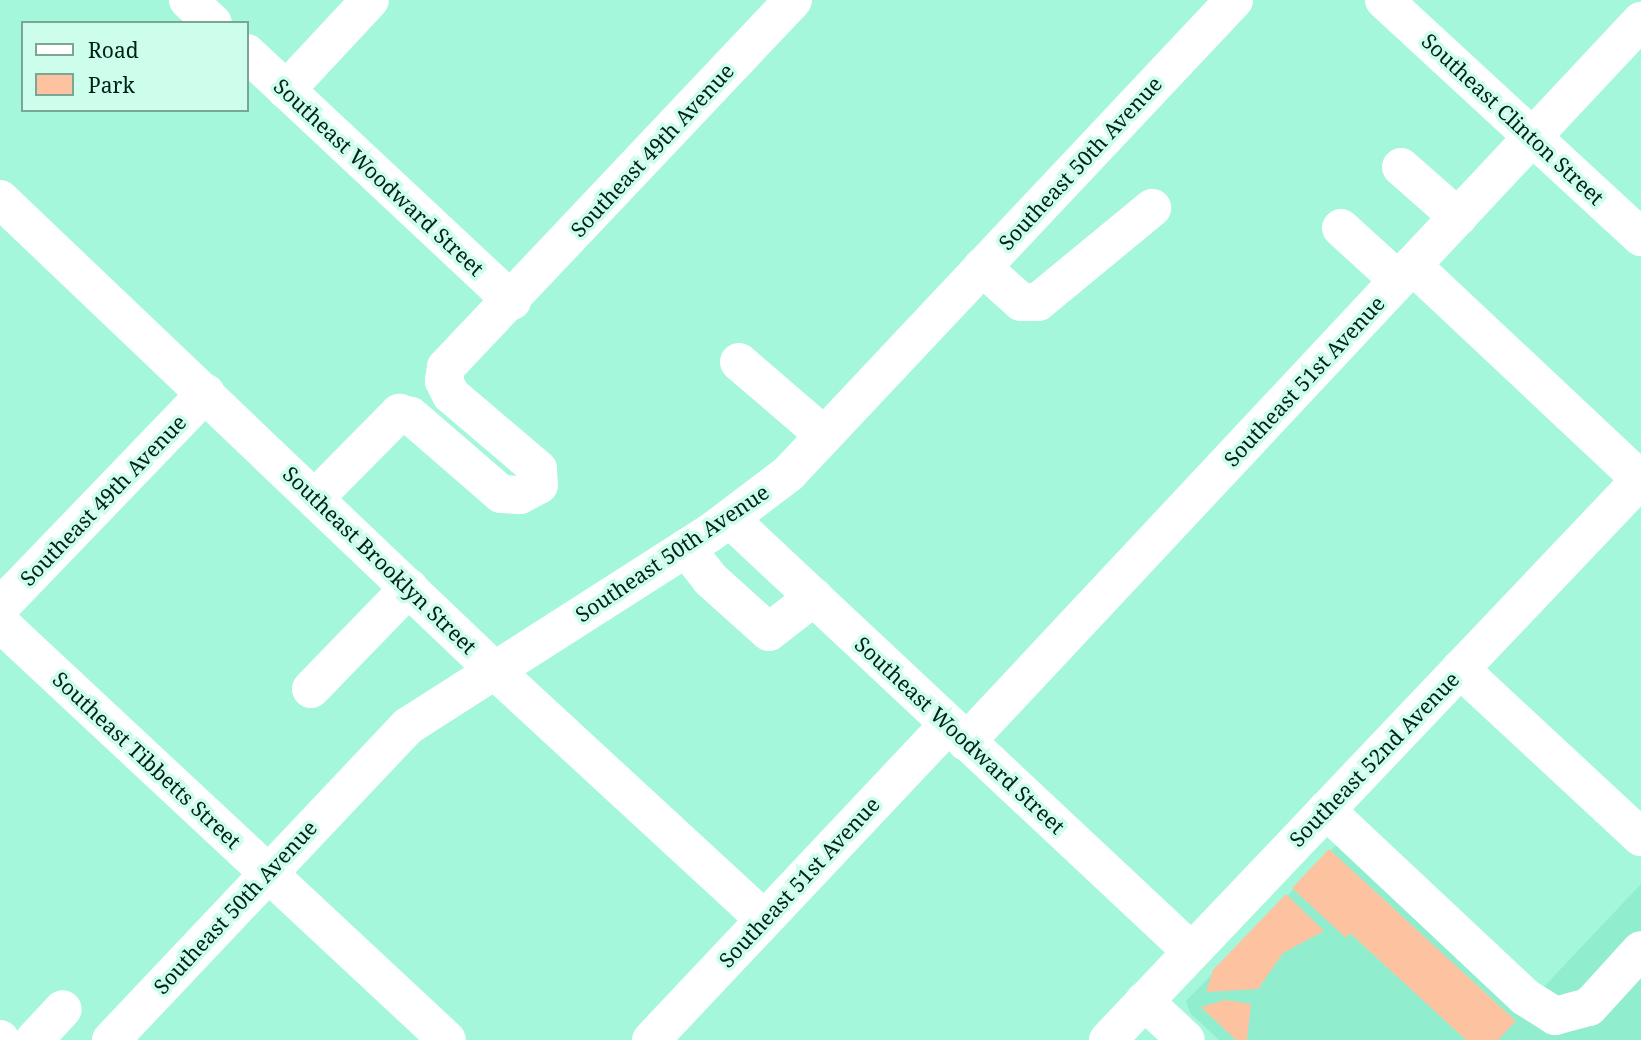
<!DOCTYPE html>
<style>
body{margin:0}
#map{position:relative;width:1641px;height:1040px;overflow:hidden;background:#a4f7db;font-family:"Noto Serif",serif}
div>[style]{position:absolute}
.built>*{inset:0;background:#90eecf}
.green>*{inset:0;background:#fdc3a1}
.minor>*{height:38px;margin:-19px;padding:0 19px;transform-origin:19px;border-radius:19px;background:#fff}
.major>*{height:38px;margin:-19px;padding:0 19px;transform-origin:19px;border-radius:19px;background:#fff}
span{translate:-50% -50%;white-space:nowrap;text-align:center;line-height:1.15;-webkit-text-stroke:7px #cdfdeb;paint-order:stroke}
.street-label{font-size:21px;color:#002118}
.legend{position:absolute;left:21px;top:21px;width:228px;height:91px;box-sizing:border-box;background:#cdfdeb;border:2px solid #7ba597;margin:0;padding:9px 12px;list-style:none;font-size:21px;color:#002118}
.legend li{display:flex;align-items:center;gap:14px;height:35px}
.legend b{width:35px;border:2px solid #7ba597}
</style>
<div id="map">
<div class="built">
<div style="clip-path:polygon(1340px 841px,1521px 1011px,1641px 884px,1641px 1040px,1219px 1040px,1190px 1013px,1186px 1001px)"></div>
</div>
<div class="green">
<div style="clip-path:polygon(1329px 849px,1516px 1021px,1498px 1040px,1466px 1040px,1350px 933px,1346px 938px,1292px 888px)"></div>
<div style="clip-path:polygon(1286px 894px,1324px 931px,1283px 953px,1258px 989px,1206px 992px,1213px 970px)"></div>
<div style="clip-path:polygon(1225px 1000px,1251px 1004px,1247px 1040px,1236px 1040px,1201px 1007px)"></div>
</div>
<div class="minor">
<div style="left:188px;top:0;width:34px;rotate:43deg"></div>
<div style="left:1384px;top:0;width:350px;rotate:42.7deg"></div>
<div style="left:247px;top:53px;width:363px;rotate:43.1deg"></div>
<div style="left:286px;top:90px;width:123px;rotate:-47deg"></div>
<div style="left:1401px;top:167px;width:76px;rotate:41.3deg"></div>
<div style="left:0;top:199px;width:683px;rotate:43.63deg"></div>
<div style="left:494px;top:670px;width:367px;rotate:42.7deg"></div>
<div style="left:1341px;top:228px;width:77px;rotate:42.4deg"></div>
<div style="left:1412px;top:265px;width:314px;rotate:43.2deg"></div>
<div style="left:982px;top:267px;width:52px;rotate:41.9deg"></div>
<div style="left:1021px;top:302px;width:17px"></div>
<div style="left:1038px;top:302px;width:148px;rotate:-39.5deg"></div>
<div style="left:739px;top:362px;width:112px;rotate:40.7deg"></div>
<div style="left:315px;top:498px;width:120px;rotate:-45.3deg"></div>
<div style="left:399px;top:413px;width:12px;rotate:14deg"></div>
<div style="left:411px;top:416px;width:119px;rotate:40.9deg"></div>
<div style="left:501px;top:494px;width:19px;rotate:3deg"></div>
<div style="left:520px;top:495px;width:21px;rotate:-28deg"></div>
<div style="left:539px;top:485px;width:16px;rotate:-94deg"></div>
<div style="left:538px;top:469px;width:114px;rotate:-139.6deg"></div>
<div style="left:451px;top:395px;width:16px;rotate:-117deg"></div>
<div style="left:444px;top:381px;width:14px;rotate:-82deg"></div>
<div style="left:446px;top:367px;width:505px;rotate:-46.6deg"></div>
<div style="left:730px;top:519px;width:632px;rotate:43.14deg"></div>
<div style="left:686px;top:548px;width:39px;rotate:52deg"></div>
<div style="left:710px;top:579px;width:79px;rotate:41.9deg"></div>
<div style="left:769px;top:632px;width:57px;rotate:-37.9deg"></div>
<div style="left:0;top:607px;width:297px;rotate:-46.1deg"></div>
<div style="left:0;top:623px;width:611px;rotate:43.01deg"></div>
<div style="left:1460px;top:669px;width:247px;rotate:42.9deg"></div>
<div style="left:311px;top:689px;width:141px;rotate:-45.9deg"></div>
<div style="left:966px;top:742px;width:988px;rotate:-46.89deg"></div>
<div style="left:1326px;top:810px;width:273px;rotate:43.2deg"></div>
<div style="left:1525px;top:997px;width:36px;rotate:32deg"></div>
<div style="left:1555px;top:1016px;width:35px;rotate:-15deg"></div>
<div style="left:1589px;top:1007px;width:77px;rotate:-47.6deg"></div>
<div style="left:1144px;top:1001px;width:57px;rotate:42.9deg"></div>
<div style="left:0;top:1039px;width:1px;rotate:45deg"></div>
<div style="left:34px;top:1040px;width:42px;rotate:-46.9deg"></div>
<div style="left:651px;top:1040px;width:433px;rotate:-46.7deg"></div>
<div style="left:1108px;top:1040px;width:774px;rotate:-46.47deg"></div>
</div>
<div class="major">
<div style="left:111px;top:1040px;width:432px;rotate:-46.6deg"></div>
<div style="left:408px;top:726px;width:358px;rotate:-32.6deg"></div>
<div style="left:710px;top:533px;width:98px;rotate:-37.1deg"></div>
<div style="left:788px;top:474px;width:651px;rotate:-46.74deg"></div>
</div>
<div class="street-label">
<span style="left:1513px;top:119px;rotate:43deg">Southeast Clinton Street</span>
<span style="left:652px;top:150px;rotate:-47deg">Southeast 49th Avenue</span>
<span style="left:1080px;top:163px;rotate:-47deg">Southeast 50th Avenue</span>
<span style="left:379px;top:177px;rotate:43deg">Southeast Woodward Street</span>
<span style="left:1304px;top:381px;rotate:-47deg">Southeast 51st Avenue</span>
<span style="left:103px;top:500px;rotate:-46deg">Southeast 49th Avenue</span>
<span style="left:672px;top:553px;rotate:-34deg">Southeast 50th Avenue</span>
<span style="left:380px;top:560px;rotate:44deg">Southeast Brooklyn Street</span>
<span style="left:960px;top:735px;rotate:43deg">Southeast Woodward Street</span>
<span style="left:1374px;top:759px;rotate:-46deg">Southeast 52nd Avenue</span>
<span style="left:147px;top:760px;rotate:43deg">Southeast Tibbetts Street</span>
<span style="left:799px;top:882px;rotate:-47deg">Southeast 51st Avenue</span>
<span style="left:235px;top:907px;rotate:-47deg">Southeast 50th Avenue</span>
</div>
<ul class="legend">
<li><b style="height:9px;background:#fff"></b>Road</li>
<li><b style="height:19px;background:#fdc3a1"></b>Park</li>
</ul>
</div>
